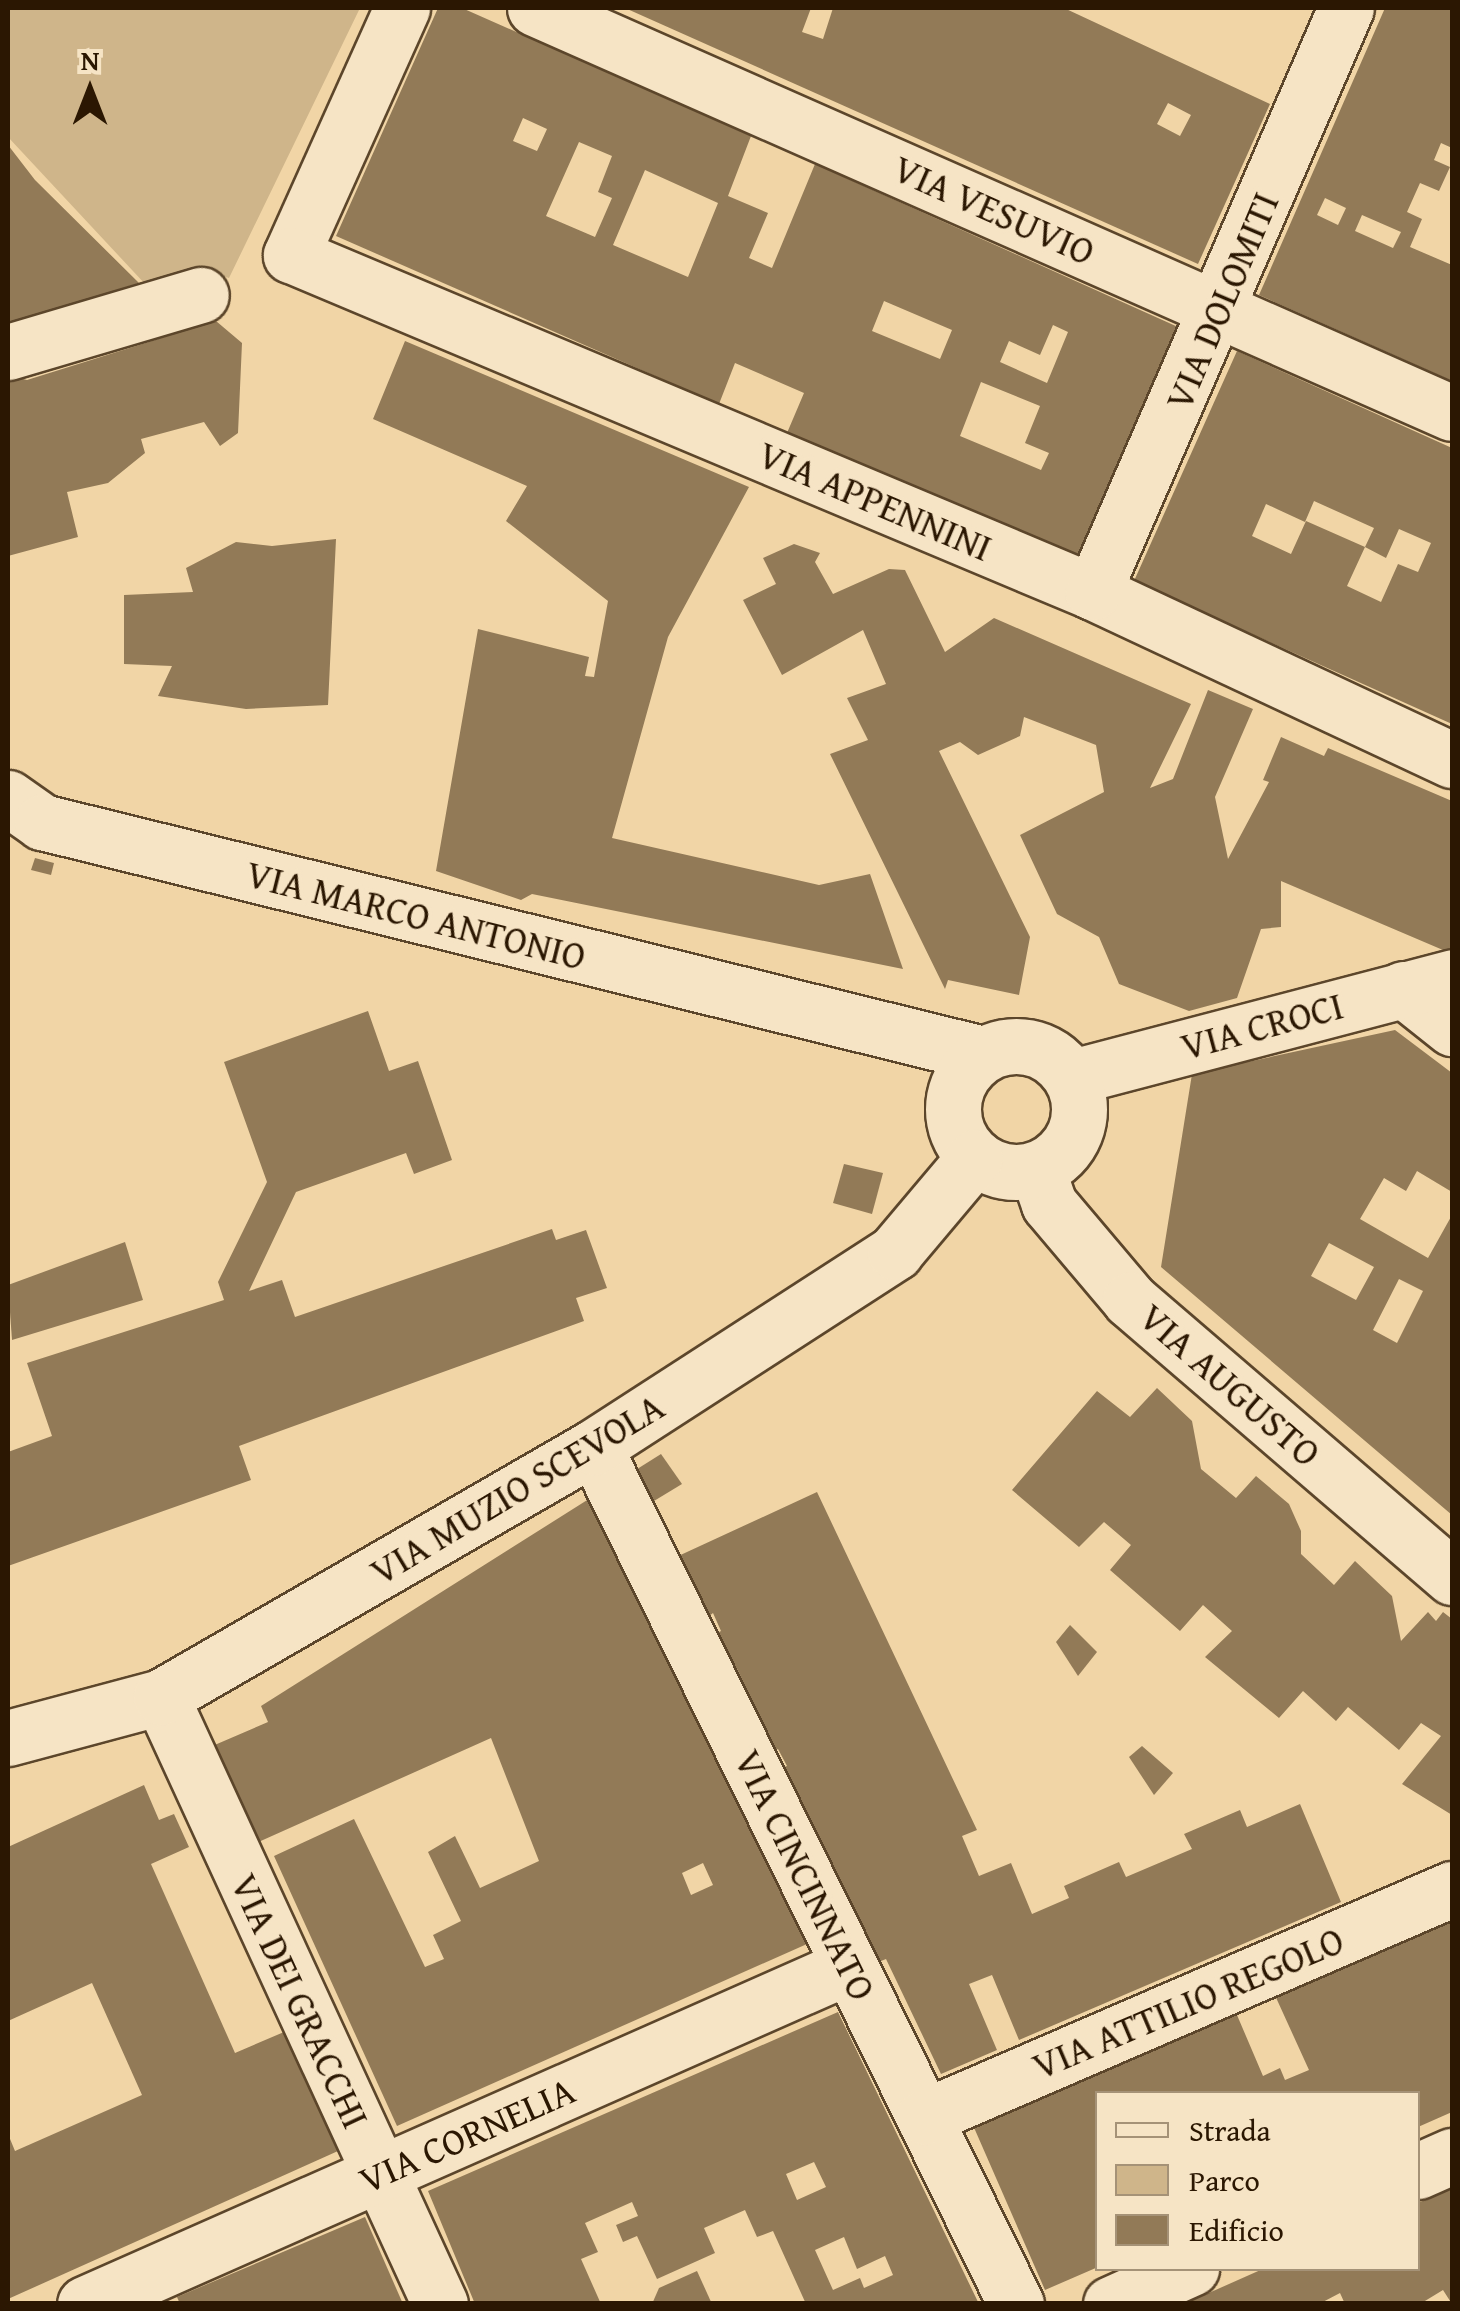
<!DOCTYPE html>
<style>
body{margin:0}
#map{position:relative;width:1460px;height:2311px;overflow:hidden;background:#f1d5a6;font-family:"Gentium Book Plus",serif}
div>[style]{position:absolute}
.green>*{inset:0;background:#cfb58a}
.building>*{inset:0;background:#927a57}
.roads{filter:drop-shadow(2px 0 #5c462b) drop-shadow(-2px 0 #5c462b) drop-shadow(0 2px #5c462b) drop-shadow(0 -2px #5c462b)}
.minor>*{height:55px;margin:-27.5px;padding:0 27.5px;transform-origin:27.5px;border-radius:27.5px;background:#f6e4c5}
.tertiary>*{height:55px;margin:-27.5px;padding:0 27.5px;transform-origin:27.5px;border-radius:27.5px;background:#f6e4c5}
.secondary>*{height:55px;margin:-27.5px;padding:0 27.5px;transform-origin:27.5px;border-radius:27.5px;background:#f6e4c5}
.secondary>.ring{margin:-27.5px;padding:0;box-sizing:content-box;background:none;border:55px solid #f6e4c5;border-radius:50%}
span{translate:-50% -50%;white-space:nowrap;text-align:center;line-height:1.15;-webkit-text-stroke:8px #f6e4c5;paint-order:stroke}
.street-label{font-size:38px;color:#2b1702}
.frame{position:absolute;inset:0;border:10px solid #2b1702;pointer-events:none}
.legend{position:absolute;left:1095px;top:2091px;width:325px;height:180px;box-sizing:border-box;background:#f6e4c5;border:2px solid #a59277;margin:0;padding:12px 18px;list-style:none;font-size:30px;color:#2b1702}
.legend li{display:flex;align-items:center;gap:20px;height:50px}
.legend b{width:50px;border:2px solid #a59277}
.north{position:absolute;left:40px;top:40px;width:100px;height:100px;-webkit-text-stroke:8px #f6e4c5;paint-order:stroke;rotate:0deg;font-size:28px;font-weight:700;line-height:40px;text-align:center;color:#2b1702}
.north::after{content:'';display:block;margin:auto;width:35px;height:45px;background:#2b1702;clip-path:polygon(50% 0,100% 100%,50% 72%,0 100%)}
</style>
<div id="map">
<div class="green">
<div style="clip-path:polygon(8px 8px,360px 8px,229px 278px,199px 268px,146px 285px,8px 137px)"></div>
</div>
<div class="building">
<div style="clip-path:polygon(evenodd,438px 8px,462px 8px,751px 136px,728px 196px,768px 213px,749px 258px,772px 268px,815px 164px,1178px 327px,1077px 560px,787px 433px,804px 393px,735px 363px,719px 404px,336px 236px,438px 8px,523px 118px,547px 129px,537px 151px,513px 141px,523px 118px,438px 8px,579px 142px,612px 156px,598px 192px,612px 198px,595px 237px,546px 216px,579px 142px,438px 8px,645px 170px,718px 203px,688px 277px,613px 245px,645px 170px,438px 8px,884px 301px,952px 330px,940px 359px,872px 331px,884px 301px,438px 8px,1053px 325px,1068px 332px,1047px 383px,1000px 362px,1009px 341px,1040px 355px,1053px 325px,438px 8px,981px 382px,1040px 406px,1025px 443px,1049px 453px,1041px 470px,960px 436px,981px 382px)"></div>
<div style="clip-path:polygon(evenodd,625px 8px,811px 8px,802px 32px,823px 39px,833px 8px,1064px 8px,1270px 104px,1198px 264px,625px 8px,1168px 103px,1191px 115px,1180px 136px,1157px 124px,1168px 103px)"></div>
<div style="clip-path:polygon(evenodd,1385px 8px,1452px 10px,1452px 148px,1441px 143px,1434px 160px,1450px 167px,1439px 191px,1420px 183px,1407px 212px,1422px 219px,1410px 247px,1452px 265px,1452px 381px,1259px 295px,1385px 8px,1325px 198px,1346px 208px,1338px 225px,1317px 215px,1325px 198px,1385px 8px,1362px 215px,1401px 232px,1393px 248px,1355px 231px,1362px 215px)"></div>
<div style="clip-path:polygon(8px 145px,35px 180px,139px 283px,8px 323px)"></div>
<div style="clip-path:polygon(216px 321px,242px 343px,238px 433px,220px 446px,204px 422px,141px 439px,145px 453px,108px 483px,67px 492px,78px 537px,8px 556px,8px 375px,27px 380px)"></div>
<div style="clip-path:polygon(405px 341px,749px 487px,668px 637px,612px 838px,819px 885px,870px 874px,903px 969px,532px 894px,521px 900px,436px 871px,478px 629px,589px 657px,585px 676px,594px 677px,608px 601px,506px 521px,527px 486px,373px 419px)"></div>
<div style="clip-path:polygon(evenodd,1237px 351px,1452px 448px,1452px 724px,1134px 581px,1237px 351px,1314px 501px,1374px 528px,1365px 547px,1386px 558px,1399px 529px,1431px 543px,1418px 572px,1398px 564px,1381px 602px,1347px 586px,1365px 547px,1306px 521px,1291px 554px,1252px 536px,1266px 504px,1305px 522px,1314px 501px)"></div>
<div style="clip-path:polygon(336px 539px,328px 705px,246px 709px,158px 696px,172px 666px,124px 664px,124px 595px,193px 592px,186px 568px,236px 542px,272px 546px)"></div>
<div style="clip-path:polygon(794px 544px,820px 553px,815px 562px,833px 594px,889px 569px,905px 570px,945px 652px,994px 618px,1191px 704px,1150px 788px,1173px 779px,1208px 690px,1253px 709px,1215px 797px,1228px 859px,1269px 782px,1263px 780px,1281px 737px,1324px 756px,1328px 748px,1452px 801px,1450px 953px,1281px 881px,1281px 927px,1261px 929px,1237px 998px,1189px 1011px,1119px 984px,1099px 937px,1057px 914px,1020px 835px,1104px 792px,1096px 745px,1024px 717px,1020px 736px,978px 755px,960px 742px,939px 751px,1030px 937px,1019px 995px,948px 980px,945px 989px,830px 754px,868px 740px,847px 698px,886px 684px,863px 630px,782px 675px,743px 600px,776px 584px,763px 558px)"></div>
<div style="clip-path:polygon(35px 858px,54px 863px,51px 875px,31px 870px)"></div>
<div style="clip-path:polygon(368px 1011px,389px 1071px,418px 1061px,452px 1160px,414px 1174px,406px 1153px,296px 1192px,249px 1291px,282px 1280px,295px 1317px,552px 1229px,556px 1240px,586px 1230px,607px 1288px,576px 1298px,584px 1321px,239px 1446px,251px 1480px,8px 1566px,8px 1452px,52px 1436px,27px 1363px,224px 1300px,218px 1282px,267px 1182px,224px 1062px)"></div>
<div style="clip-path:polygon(evenodd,1395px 1030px,1452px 1073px,1452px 1192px,1417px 1171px,1406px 1191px,1384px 1178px,1360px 1219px,1428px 1258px,1452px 1215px,1452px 1515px,1161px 1267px,1192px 1074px,1395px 1030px,1329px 1243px,1374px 1267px,1356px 1300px,1311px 1276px,1329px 1243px,1395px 1030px,1399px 1279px,1423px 1291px,1397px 1343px,1373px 1330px,1399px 1279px)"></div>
<div style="clip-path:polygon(844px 1164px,883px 1173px,872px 1214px,833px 1203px)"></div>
<div style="clip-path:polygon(125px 1242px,143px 1300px,12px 1340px,8px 1285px)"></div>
<div style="clip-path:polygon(1157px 1388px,1192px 1421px,1201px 1469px,1236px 1498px,1256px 1476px,1289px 1504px,1301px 1531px,1301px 1554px,1334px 1585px,1355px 1561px,1392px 1596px,1401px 1641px,1428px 1612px,1436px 1621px,1443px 1612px,1452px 1619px,1452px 1815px,1402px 1784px,1441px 1736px,1421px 1723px,1399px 1750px,1348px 1707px,1336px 1721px,1303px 1691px,1279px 1718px,1205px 1657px,1232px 1631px,1203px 1605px,1180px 1631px,1110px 1570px,1131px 1545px,1104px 1522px,1079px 1547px,1012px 1490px,1097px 1391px,1130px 1417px)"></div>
<div style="clip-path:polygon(661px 1454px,682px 1484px,654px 1501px,634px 1471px)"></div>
<div style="clip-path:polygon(817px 1492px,977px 1830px,962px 1836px,979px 1876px,1011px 1863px,1032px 1914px,1069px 1898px,1064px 1886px,1119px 1862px,1126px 1877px,1192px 1849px,1184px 1834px,1240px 1810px,1247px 1827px,1300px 1804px,1341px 1902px,1019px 2040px,992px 1975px,969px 1984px,997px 2050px,941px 2074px,886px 1959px,876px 1963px,800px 1799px,792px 1808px,775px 1770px,787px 1766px,778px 1749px,765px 1754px,750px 1716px,758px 1713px,737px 1669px,729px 1674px,712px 1636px,721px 1631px,713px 1613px,703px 1621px,674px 1558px)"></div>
<div style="clip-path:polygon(evenodd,592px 1497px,807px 1944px,397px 2126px,274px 1856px,354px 1819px,425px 1967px,444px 1959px,433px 1935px,461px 1921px,428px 1852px,455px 1836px,480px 1888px,539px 1861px,491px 1738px,254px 1844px,210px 1747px,268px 1722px,261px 1706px,592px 1497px,703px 1863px,713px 1885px,691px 1895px,682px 1873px,703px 1863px)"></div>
<div style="clip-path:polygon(1070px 1625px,1097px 1652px,1078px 1676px,1056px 1642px)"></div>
<div style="clip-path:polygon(1142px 1746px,1173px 1773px,1154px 1795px,1129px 1757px)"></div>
<div style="clip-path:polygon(144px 1785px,159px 1820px,174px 1814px,189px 1847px,151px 1864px,235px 2053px,284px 2032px,338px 2151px,8px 2299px,8px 2134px,15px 2151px,142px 2095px,92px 1983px,8px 2021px,8px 1847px)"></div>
<div style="clip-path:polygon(1452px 1912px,1452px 2112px,1418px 2127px,1418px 2094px,1098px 2094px,1098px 2267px,1045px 2290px,972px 2123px,1234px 2008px,1263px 2076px,1280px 2068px,1285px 2080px,1309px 2070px,1273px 1991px)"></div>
<div style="clip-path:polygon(evenodd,838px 2012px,979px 2304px,806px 2304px,773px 2231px,757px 2237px,745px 2210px,704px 2228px,715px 2253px,657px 2279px,637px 2236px,623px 2242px,616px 2225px,638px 2216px,632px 2202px,585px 2223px,598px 2252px,581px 2259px,601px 2304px,475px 2304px,428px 2191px,838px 2012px,814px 2162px,826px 2187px,797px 2200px,786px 2174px,814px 2162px,838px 2012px,844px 2237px,857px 2269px,885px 2256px,893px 2275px,864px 2288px,860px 2278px,833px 2290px,815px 2250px,844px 2237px)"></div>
<div style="clip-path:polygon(1452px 2188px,1452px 2304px,1443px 2290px,1420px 2304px,1345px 2304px,1340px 2293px,1319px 2304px,1184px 2304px,1265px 2268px,1418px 2268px,1418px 2203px)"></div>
<div style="clip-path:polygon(365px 2217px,403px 2304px,180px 2304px,177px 2297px)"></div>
<div style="clip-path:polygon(697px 2271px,712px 2304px,652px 2304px,659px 2288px)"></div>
</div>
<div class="roads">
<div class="minor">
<div style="left:402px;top:8px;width:271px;rotate:114.2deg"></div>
<div style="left:291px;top:255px;width:870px;rotate:22.79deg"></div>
<div style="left:1093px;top:592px;width:396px;rotate:25.1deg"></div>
<div style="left:535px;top:8px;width:1002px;rotate:23.83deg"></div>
<div style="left:8px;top:352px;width:201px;rotate:-16.5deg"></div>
<div style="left:1093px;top:592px;width:636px;rotate:-66.58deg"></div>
<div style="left:1403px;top:989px;width:63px;rotate:38.5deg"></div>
<div style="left:1037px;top:1169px;width:37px;rotate:71deg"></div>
<div style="left:1049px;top:1204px;width:126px;rotate:49.8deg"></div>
<div style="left:1130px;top:1300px;width:425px;rotate:40.7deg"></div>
<div style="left:594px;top:1447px;width:955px;rotate:63.78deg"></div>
<div style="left:161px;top:1697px;width:668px;rotate:65.31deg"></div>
<div style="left:924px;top:2117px;width:575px;rotate:-23.36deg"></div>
<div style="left:1418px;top:2171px;width:37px;rotate:-24deg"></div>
<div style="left:85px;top:2304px;width:835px;rotate:-23.86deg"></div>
<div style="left:1111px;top:2304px;width:88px;rotate:-24.2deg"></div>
</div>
<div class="tertiary">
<div style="left:1072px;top:1077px;width:393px;rotate:-14.7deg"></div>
</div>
<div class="secondary">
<div style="left:8px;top:798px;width:42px;rotate:35.2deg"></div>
<div style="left:42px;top:822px;width:969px;rotate:13.85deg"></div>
<div class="ring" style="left:953px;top:1046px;width:71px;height:71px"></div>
<div style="left:8px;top:1738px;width:158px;rotate:-15deg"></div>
<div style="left:161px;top:1697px;width:500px;rotate:-30deg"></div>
<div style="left:594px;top:1447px;width:359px;rotate:-32.9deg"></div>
<div style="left:895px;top:1252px;width:124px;rotate:-49.9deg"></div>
</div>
</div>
<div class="street-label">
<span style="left:994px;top:210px;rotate:24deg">VIA VESUVIO</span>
<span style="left:1222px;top:301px;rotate:-67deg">VIA DOLOMITI</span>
<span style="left:875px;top:501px;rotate:23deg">VIA APPENNINI</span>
<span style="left:416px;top:915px;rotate:14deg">VIA MARCO ANTONIO</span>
<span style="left:1262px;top:1026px;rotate:-15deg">VIA CROCI</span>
<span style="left:1230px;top:1385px;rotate:41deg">VIA AUGUSTO</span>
<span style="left:517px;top:1489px;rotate:-31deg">VIA MUZIO SCEVOLA</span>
<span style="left:805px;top:1875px;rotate:64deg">VIA CINCINNATO</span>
<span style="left:300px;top:2001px;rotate:65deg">VIA DEI GRACCHI</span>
<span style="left:1188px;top:2003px;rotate:-23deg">VIA ATTILIO REGOLO</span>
<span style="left:467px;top:2135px;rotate:-24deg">VIA CORNELIA</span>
</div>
<div class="frame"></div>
<ul class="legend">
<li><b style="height:12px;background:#f6e4c5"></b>Strada</li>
<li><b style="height:28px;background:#cfb58a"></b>Parco</li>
<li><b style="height:28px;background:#927a57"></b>Edificio</li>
</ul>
<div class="north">N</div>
</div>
